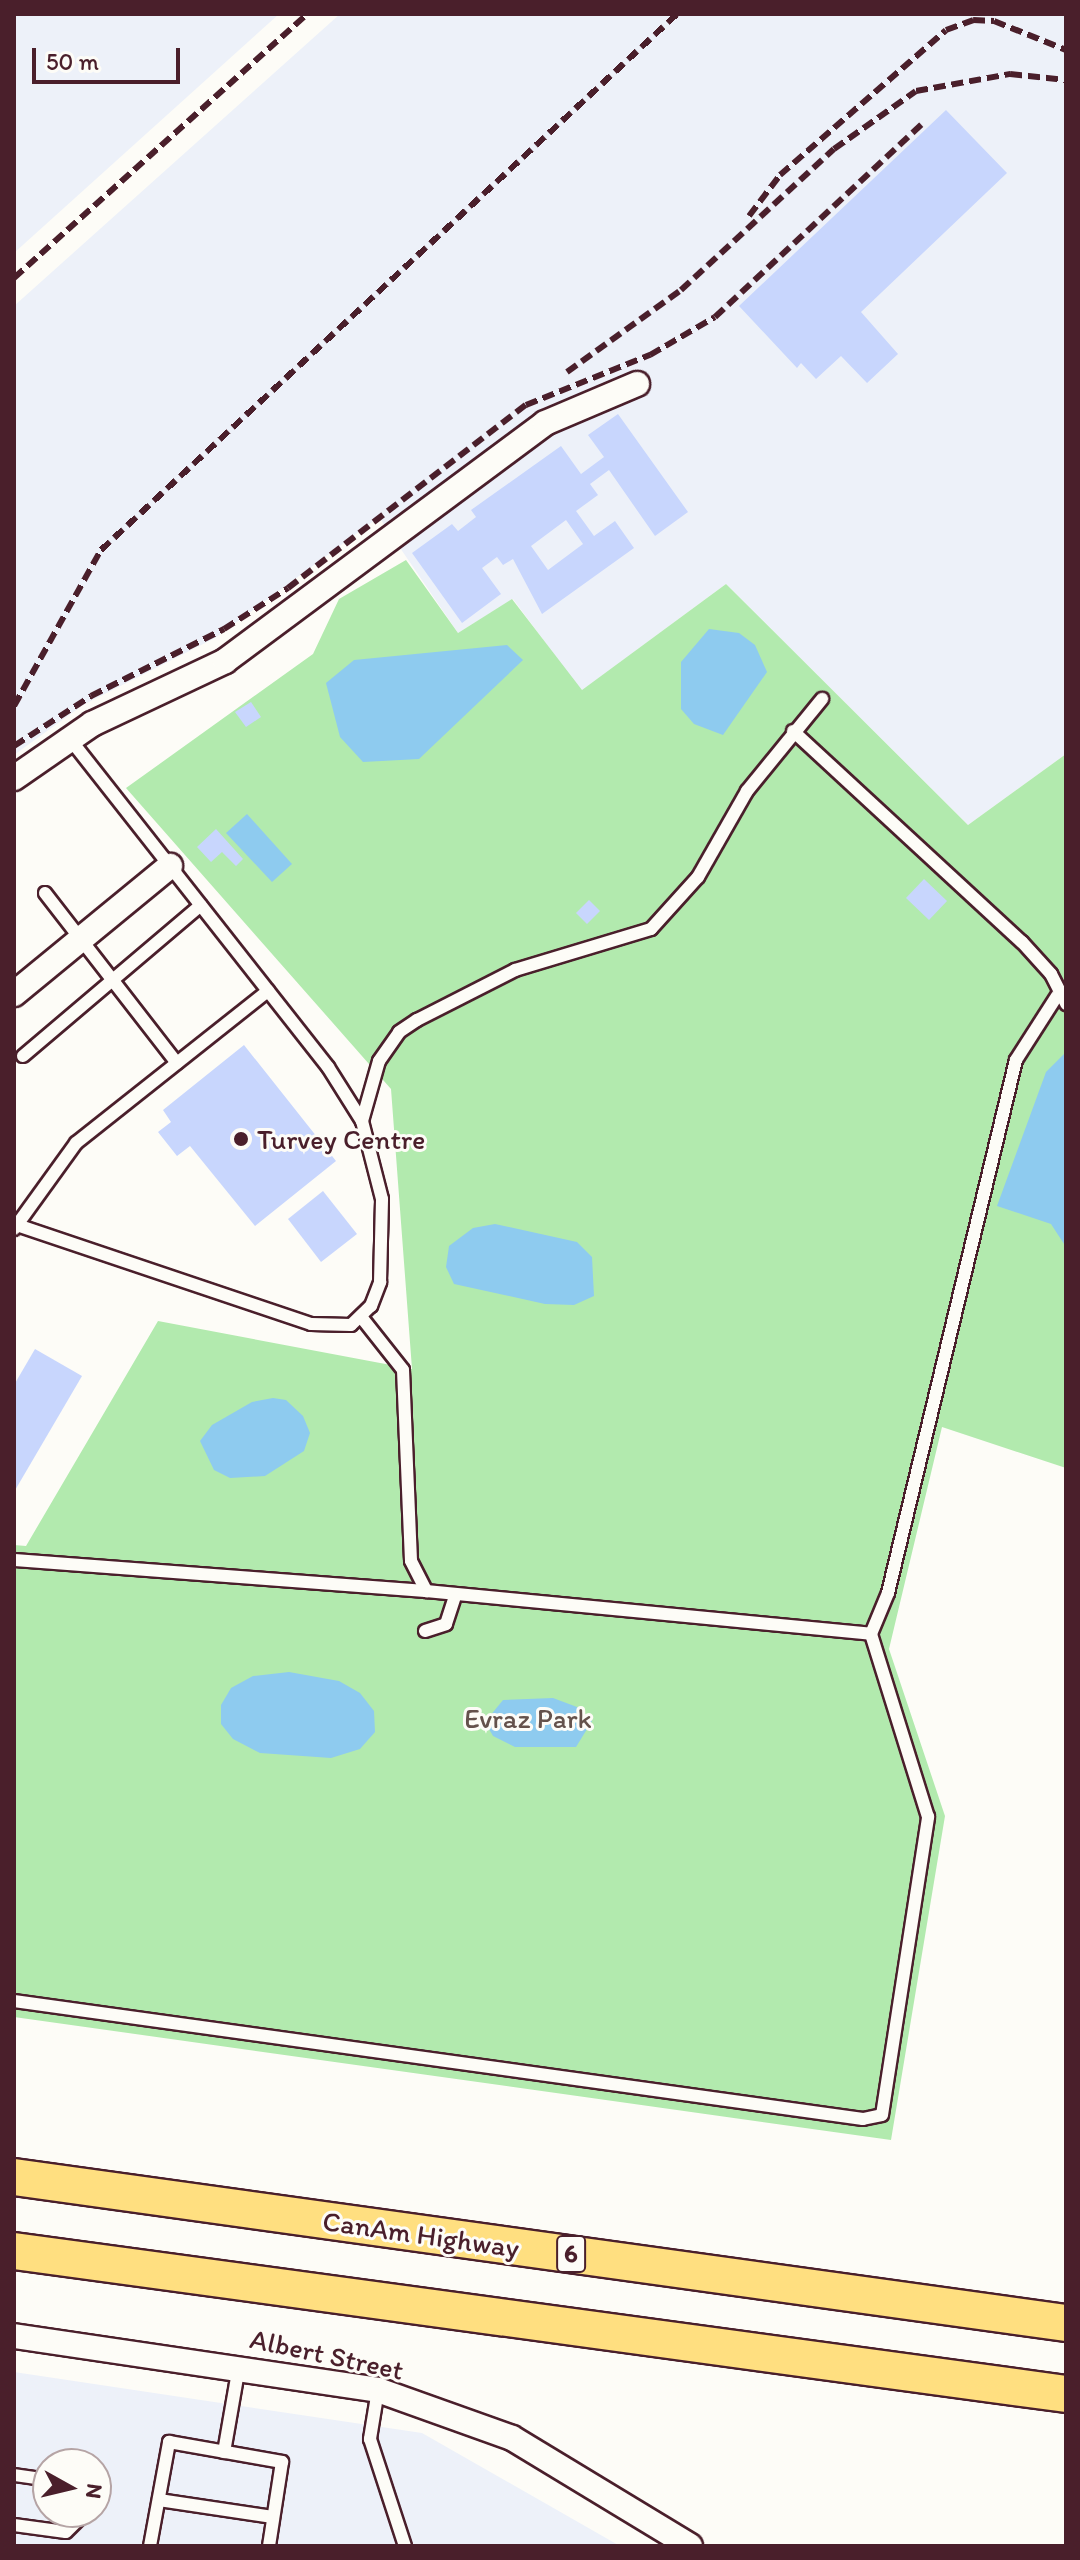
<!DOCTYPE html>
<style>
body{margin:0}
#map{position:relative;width:1080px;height:2560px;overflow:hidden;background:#fdfcf7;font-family:Itim,sans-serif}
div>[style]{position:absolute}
.built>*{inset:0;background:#edf1f9}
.green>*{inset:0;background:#b2eaae}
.water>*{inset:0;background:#8ecbef}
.building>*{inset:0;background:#c8d6fd}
.roads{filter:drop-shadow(2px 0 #4a1f2b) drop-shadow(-2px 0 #4a1f2b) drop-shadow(0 2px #4a1f2b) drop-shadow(0 -2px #4a1f2b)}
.lane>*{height:12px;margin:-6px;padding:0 6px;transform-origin:6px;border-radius:6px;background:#fdfcf7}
.street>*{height:24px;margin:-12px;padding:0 12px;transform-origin:12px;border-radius:12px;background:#fdfcf7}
.primary>*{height:36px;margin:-18px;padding:0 18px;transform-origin:18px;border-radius:18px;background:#ffdf80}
.rail>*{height:6px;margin-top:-3px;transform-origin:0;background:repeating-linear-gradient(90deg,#4a1f2b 0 12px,transparent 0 18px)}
.dots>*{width:22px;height:22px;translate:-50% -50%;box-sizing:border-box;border:4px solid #fdfcf7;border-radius:50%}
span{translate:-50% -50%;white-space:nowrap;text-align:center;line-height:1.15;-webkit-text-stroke:6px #fdfcf7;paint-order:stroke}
.shield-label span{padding:2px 6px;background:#fdfcf7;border:2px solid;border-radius:6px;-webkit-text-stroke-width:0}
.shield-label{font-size:26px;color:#4a1f2b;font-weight:700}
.poi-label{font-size:28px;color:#4a1f2b}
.left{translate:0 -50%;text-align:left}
.park-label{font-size:28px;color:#64524c}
.street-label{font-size:28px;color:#4a1f2b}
.frame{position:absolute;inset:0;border:16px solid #4a1f2b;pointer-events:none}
.north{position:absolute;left:32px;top:2448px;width:80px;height:80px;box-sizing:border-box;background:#fdfcf7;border:2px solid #b5a4a5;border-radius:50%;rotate:98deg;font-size:22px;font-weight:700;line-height:32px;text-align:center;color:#4a1f2b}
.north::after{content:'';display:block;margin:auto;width:28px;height:36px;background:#4a1f2b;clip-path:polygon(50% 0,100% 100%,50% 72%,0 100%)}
.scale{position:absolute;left:32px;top:48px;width:148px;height:36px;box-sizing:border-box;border:4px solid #4a1f2b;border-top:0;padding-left:10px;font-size:24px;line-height:28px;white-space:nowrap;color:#4a1f2b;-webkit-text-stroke:6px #fdfcf7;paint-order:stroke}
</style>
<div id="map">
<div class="built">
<div style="clip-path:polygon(14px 14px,279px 14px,14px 253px)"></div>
<div style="clip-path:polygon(340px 14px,1066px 14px,1066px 754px,968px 825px,726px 584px,581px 691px,513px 599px,458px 633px,379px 517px,215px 638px,83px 705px,14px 755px,14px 306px)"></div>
<div style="clip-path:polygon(evenodd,14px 2372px,422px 2433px,620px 2546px,14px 2546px,14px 2372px,48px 2464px,96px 2464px,96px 2512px,48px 2512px,48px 2464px)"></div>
</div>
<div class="green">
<div style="clip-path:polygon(406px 560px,458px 633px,512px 599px,582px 690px,726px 584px,968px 825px,1066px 754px,1066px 1468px,942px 1427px,889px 1649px,945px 1816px,891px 2140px,14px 2017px,14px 1545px,26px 1546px,158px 1321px,412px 1369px,391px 1089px,126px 788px,313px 654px,339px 599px)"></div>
</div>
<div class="water">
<div style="clip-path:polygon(709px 629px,739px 633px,755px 645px,767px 672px,723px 735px,694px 724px,681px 709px,681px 662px)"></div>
<div style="clip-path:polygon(507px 645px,523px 660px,419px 759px,363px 762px,340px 737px,326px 683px,354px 660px)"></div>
<div style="clip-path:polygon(247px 814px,292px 864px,272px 882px,226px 833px)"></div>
<div style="clip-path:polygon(1066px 1052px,1066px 1247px,1051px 1224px,997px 1206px,1046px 1072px)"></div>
<div style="clip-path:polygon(495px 1224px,577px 1242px,592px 1257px,594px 1296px,574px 1305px,545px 1304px,454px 1284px,446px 1267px,449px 1246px,473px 1228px)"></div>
<div style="clip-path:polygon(273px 1398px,286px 1400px,303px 1416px,310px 1433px,304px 1451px,265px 1476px,230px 1478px,214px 1470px,200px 1441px,212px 1425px,252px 1402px)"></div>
<div style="clip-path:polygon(289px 1672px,339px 1681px,360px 1693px,374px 1711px,375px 1732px,360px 1749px,331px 1758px,260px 1753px,233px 1739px,221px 1724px,221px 1705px,231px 1688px,253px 1676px)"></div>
<div style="clip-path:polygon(553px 1698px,577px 1707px,592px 1721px,576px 1747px,515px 1747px,493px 1736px,485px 1722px,503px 1700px)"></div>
</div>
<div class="building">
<div style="clip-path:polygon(946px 110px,1007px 173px,861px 312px,898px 354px,867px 383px,841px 356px,816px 379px,801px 363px,797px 368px,739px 306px)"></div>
<div style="clip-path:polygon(evenodd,618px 414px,688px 512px,655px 536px,609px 470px,590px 484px,598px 495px,576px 511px,594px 536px,615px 521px,634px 548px,542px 614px,513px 559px,503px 565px,497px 557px,482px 568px,501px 594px,462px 623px,412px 553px,452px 524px,458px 531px,476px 517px,471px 510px,561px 446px,581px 474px,604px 457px,588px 435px,618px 414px,566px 520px,583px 544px,548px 570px,531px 546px,566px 520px)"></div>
<div style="clip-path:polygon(251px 702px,261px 717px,246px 727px,235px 712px)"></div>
<div style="clip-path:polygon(216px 829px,243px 859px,236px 866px,222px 852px,211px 862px,197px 847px)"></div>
<div style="clip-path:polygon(924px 879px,947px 901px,929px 920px,906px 898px)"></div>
<div style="clip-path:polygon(589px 900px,600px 911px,587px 924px,576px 913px)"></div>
<div style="clip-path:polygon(244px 1045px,336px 1161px,255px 1226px,190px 1146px,177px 1156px,158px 1132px,171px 1122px,163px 1110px)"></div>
<div style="clip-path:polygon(323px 1191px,357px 1234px,321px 1262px,288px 1219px)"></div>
<div style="clip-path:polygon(35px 1349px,82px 1376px,14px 1492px,14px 1385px)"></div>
</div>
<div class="roads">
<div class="lane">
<div style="left:793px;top:731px;width:311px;rotate:42.7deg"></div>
<div style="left:1022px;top:942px;width:43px;rotate:47.8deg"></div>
<div style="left:1051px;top:974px;width:34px;rotate:63deg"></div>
<div style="left:45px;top:893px;width:215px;rotate:52.2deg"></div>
<div style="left:23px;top:1056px;width:233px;rotate:-40.3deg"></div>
<div style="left:362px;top:1121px;width:62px;rotate:-74.2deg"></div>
<div style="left:379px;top:1061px;width:35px;rotate:-55deg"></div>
<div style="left:399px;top:1032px;width:22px;rotate:-34deg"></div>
<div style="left:417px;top:1020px;width:110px;rotate:-27deg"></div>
<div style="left:515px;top:970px;width:142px;rotate:-16.8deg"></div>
<div style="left:651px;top:929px;width:70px;rotate:-47.9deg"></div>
<div style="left:698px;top:877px;width:99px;rotate:-60.3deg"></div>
<div style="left:747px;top:791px;width:119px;rotate:-50.8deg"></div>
<div style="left:14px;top:1224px;width:313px;rotate:18.6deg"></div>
<div style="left:311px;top:1324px;width:40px;rotate:1.4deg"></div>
<div style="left:351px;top:1325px;width:28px;rotate:-44deg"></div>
<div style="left:371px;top:1306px;width:26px;rotate:-69deg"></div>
<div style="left:380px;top:1282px;width:83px;rotate:-88.6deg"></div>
<div style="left:382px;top:1199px;width:81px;rotate:-104.4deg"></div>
<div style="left:362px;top:1121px;width:64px;rotate:-122.2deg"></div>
<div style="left:328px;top:1067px;width:417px;rotate:-128.2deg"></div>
<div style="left:14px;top:1229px;width:106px;rotate:-54.2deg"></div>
<div style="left:76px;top:1143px;width:245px;rotate:-38.4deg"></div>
<div style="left:362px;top:1318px;width:66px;rotate:51.7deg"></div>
<div style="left:403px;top:1370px;width:191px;rotate:87.6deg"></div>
<div style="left:411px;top:1561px;width:34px;rotate:63deg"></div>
<div style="left:426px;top:1591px;width:447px;rotate:5.5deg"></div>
<div style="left:14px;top:1560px;width:413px;rotate:4.3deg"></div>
<div style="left:425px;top:1631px;width:22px;rotate:-18deg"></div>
<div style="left:446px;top:1624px;width:29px;rotate:-72deg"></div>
<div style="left:14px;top:2001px;width:857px;rotate:7.91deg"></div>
<div style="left:863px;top:2119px;width:19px;rotate:-12deg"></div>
<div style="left:882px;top:2115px;width:302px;rotate:-81.2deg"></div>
<div style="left:928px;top:1817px;width:192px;rotate:-107.3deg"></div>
<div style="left:871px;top:1634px;width:44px;rotate:-67.5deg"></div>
<div style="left:888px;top:1593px;width:548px;rotate:-76.5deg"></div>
<div style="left:1016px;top:1060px;width:76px;rotate:-57.4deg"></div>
<div style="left:378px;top:2390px;width:50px;rotate:99.3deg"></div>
<div style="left:370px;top:2439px;width:113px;rotate:71.9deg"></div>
<div style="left:224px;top:2452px;width:87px;rotate:-80.1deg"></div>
<div style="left:14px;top:2475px;width:34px;rotate:8deg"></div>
<div style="left:159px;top:2500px;width:115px;rotate:8.5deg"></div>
<div style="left:14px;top:2525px;width:52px;rotate:7.7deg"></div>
<div style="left:66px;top:2532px;width:28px;rotate:-45deg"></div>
<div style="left:150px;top:2546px;width:106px;rotate:-79.6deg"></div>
<div style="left:169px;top:2442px;width:115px;rotate:10deg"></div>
<div style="left:282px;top:2462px;width:85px;rotate:98.8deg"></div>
</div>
<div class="street">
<div style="left:14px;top:778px;width:95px;rotate:-34.7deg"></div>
<div style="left:92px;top:724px;width:147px;rotate:-25.3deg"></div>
<div style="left:225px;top:661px;width:399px;rotate:-36.6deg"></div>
<div style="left:545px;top:423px;width:100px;rotate:-23deg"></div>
<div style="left:14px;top:994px;width:202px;rotate:-39.4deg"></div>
<div style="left:14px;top:2336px;width:368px;rotate:8.4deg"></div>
<div style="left:378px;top:2390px;width:142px;rotate:19.7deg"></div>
<div style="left:512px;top:2438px;width:208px;rotate:31.2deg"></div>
</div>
<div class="primary">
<div style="left:14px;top:2177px;width:1062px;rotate:7.9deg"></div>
<div style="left:14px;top:2251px;width:1062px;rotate:7.74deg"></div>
</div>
</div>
<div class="rail">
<div style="left:749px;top:216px;width:51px;rotate:-52.9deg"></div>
<div style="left:780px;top:175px;width:220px;rotate:-41.1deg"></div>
<div style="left:946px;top:30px;width:29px;rotate:-20deg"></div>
<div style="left:973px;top:20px;width:21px;rotate:3deg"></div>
<div style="left:994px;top:21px;width:78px;rotate:21.9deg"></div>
<div style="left:14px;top:278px;width:394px;rotate:-42deg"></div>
<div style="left:567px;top:372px;width:140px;rotate:-35.7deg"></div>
<div style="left:681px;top:290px;width:208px;rotate:-42.7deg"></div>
<div style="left:834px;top:149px;width:100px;rotate:-35.3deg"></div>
<div style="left:916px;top:91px;width:96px;rotate:-10.3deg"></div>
<div style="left:1010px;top:74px;width:56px;rotate:6.1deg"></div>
<div style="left:14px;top:706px;width:179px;rotate:-60.9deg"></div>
<div style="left:101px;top:550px;width:787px;rotate:-42.94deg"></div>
<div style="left:14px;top:746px;width:92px;rotate:-33deg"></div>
<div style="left:91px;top:696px;width:149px;rotate:-26.7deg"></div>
<div style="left:224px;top:629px;width:76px;rotate:-32.6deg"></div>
<div style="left:288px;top:588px;width:300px;rotate:-37.6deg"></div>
<div style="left:526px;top:405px;width:134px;rotate:-22deg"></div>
<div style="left:650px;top:355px;width:75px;rotate:-30.3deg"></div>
<div style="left:715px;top:317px;width:287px;rotate:-43deg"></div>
</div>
<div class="dots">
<div style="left:241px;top:1139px;background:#4a1f2b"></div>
</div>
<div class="shield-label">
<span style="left:571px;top:2254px">6</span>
</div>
<div class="poi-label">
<span class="left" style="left:257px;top:1139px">Turvey Centre</span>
</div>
<div class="park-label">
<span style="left:528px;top:1718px">Evraz Park</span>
</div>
<div class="street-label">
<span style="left:421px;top:2234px;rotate:8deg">CanAm Highway</span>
<span style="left:327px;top:2354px;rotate:12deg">Albert Street</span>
</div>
<div class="frame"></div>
<div class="north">N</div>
<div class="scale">50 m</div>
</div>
